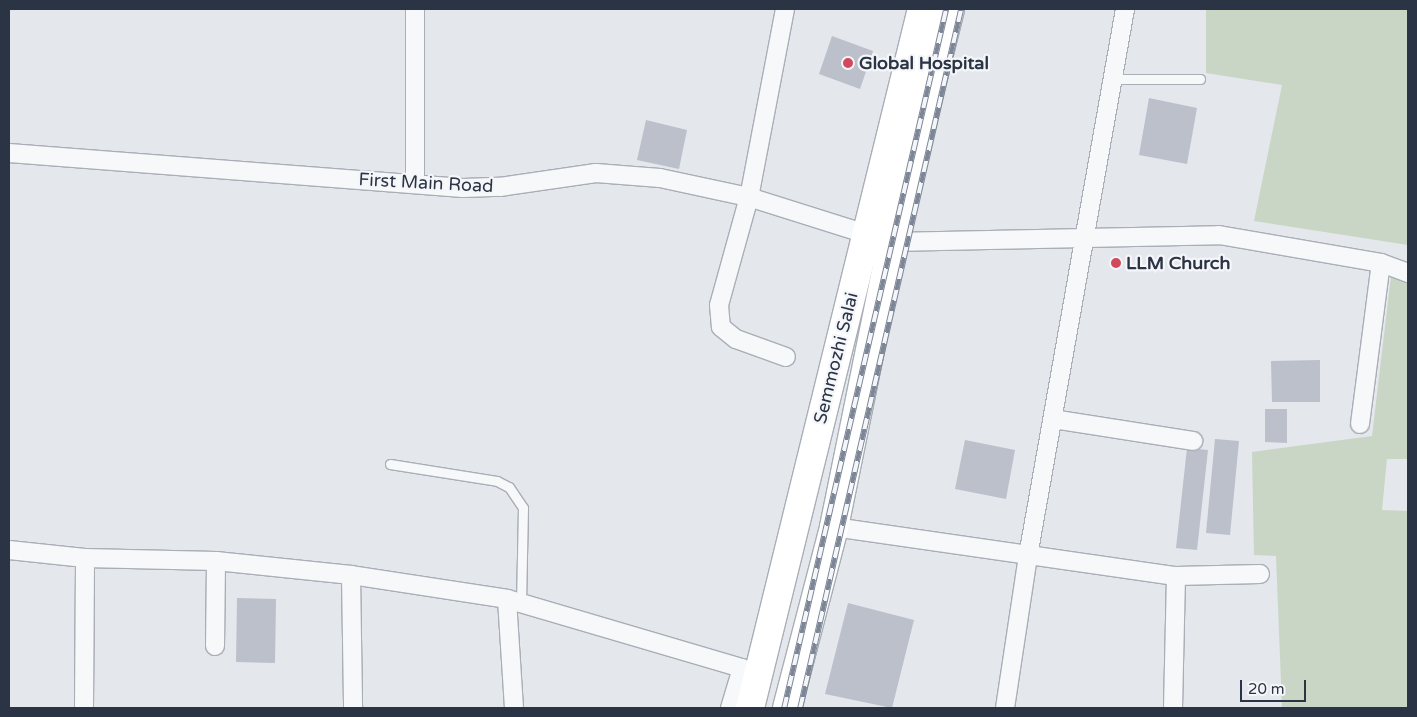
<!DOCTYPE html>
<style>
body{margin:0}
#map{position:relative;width:1417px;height:717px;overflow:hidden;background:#e4e7ec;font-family:"Varela Round",sans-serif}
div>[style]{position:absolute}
.green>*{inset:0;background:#c9d6c5}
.building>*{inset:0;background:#bbc0ca}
.roads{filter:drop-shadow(1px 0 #a9aeb7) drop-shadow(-1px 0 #a9aeb7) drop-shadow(0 1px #a9aeb7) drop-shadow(0 -1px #a9aeb7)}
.lane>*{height:9px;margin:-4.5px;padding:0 4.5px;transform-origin:4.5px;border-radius:4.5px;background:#f7f8fa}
.street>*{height:18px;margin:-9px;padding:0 9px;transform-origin:9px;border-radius:9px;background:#f7f8fa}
.primary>*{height:28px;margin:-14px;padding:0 14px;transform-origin:14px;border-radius:14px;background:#fff}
.rail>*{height:5.5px;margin-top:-2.75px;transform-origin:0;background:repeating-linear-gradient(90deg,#f4f6f9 0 11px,#7d8696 0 22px);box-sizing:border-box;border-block:1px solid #7d8696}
.dots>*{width:14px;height:14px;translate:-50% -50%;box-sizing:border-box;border:2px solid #f4f6f9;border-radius:50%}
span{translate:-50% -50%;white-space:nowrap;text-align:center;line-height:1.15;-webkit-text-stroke:4.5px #f4f6f9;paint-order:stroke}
.poi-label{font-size:18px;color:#2b3445;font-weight:700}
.left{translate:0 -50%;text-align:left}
.street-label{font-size:18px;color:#2b3445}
.frame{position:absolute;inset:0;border:10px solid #2b3445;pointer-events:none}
.scale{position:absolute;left:1240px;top:680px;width:66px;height:22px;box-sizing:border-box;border:2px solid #2b3445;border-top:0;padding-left:6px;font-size:15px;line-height:18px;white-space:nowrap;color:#2b3445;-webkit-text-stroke:4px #f4f6f9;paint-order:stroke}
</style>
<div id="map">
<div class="green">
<div style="clip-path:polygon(1206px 9px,1408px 9px,1408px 245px,1254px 221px,1282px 85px,1206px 73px)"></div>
<div style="clip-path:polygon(1391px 276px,1408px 283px,1408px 459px,1387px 459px,1382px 510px,1408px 511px,1408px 708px,1282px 708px,1276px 556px,1254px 555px,1252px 452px,1372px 436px)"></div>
</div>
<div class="building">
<div style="clip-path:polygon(832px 36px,873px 51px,860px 89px,819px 74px)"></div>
<div style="clip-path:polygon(1149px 98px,1197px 108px,1187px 164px,1139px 155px)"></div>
<div style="clip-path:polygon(646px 120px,687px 130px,679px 169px,637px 160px)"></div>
<div style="clip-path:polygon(1320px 360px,1320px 402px,1272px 402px,1271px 361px)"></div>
<div style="clip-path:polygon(1265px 409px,1287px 409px,1287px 443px,1265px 442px)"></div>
<div style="clip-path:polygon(1215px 439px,1239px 441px,1230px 535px,1206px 533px)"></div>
<div style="clip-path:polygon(965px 440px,1015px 450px,1006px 499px,955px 489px)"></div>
<div style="clip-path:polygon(1187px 448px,1208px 450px,1197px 550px,1176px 548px)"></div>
<div style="clip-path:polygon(237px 598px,276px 599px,275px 663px,236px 662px)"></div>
<div style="clip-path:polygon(848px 603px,914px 620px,892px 708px,825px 694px)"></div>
</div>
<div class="roads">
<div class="lane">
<div style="left:1113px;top:79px;width:87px"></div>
<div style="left:390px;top:464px;width:108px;rotate:9deg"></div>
<div style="left:497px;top:481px;width:13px;rotate:27deg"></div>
<div style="left:509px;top:487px;width:25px;rotate:56deg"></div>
<div style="left:523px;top:508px;width:95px;rotate:91.2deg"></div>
</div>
<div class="street">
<div style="left:415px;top:9px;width:175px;rotate:90deg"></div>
<div style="left:785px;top:9px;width:191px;rotate:100.8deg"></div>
<div style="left:749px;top:197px;width:112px;rotate:105.5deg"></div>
<div style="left:719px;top:305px;width:22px;rotate:85deg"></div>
<div style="left:721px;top:327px;width:19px;rotate:39deg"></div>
<div style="left:736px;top:339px;width:53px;rotate:19.8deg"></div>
<div style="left:9px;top:153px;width:455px;rotate:4.4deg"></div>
<div style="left:463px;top:188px;width:37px;rotate:-2deg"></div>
<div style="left:500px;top:187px;width:97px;rotate:-8.3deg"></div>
<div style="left:596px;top:173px;width:64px;rotate:4.5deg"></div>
<div style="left:660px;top:178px;width:91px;rotate:12.1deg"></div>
<div style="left:749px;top:197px;width:150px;rotate:17.5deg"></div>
<div style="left:892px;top:242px;width:327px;rotate:-1.2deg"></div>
<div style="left:1219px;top:235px;width:164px;rotate:9.8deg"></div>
<div style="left:1381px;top:263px;width:29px;rotate:20deg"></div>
<div style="left:1053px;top:419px;width:142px;rotate:8.9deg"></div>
<div style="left:1360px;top:424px;width:162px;rotate:-82.6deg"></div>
<div style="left:834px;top:527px;width:345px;rotate:8.2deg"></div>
<div style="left:1176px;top:576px;width:84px;rotate:-1.4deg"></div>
<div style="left:9px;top:550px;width:76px;rotate:6deg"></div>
<div style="left:85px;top:558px;width:131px;rotate:1.3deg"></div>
<div style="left:216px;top:561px;width:136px;rotate:5.9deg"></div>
<div style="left:351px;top:575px;width:158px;rotate:8.7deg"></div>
<div style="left:351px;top:575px;width:133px;rotate:89.1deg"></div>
<div style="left:215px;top:646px;width:85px;rotate:-89.3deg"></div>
<div style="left:84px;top:708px;width:150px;rotate:-89.6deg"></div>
<div style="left:514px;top:708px;width:109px;rotate:-93.7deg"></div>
<div style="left:507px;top:599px;width:245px;rotate:16.4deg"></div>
<div style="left:742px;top:668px;width:42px;rotate:106.7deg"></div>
<div style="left:1005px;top:708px;width:154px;rotate:-81.4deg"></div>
<div style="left:1028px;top:556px;width:556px;rotate:-79.94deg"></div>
<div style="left:1173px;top:708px;width:132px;rotate:-88.7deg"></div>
</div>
<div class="primary">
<div style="left:750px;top:708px;width:720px;rotate:-76.18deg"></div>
<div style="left:787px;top:708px;width:187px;rotate:-75.4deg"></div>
<div style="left:834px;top:527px;width:291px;rotate:-78.5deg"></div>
<div style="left:892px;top:242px;width:240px;rotate:-76deg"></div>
</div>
</div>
<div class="rail">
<div style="left:784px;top:708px;width:718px;rotate:-76.95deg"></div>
<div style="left:800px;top:708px;width:717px;rotate:-77.03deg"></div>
</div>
<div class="dots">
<div style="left:848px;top:63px;background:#d1495b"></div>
<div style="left:1116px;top:263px;background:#d1495b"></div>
</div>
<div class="poi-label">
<span class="left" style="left:859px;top:63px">Global Hospital</span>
<span class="left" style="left:1126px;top:263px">LLM Church</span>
</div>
<div class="street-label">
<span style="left:426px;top:183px;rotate:3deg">First Main Road</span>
<span style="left:836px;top:358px;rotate:-76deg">Semmozhi Salai</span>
</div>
<div class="frame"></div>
<div class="scale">20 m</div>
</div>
